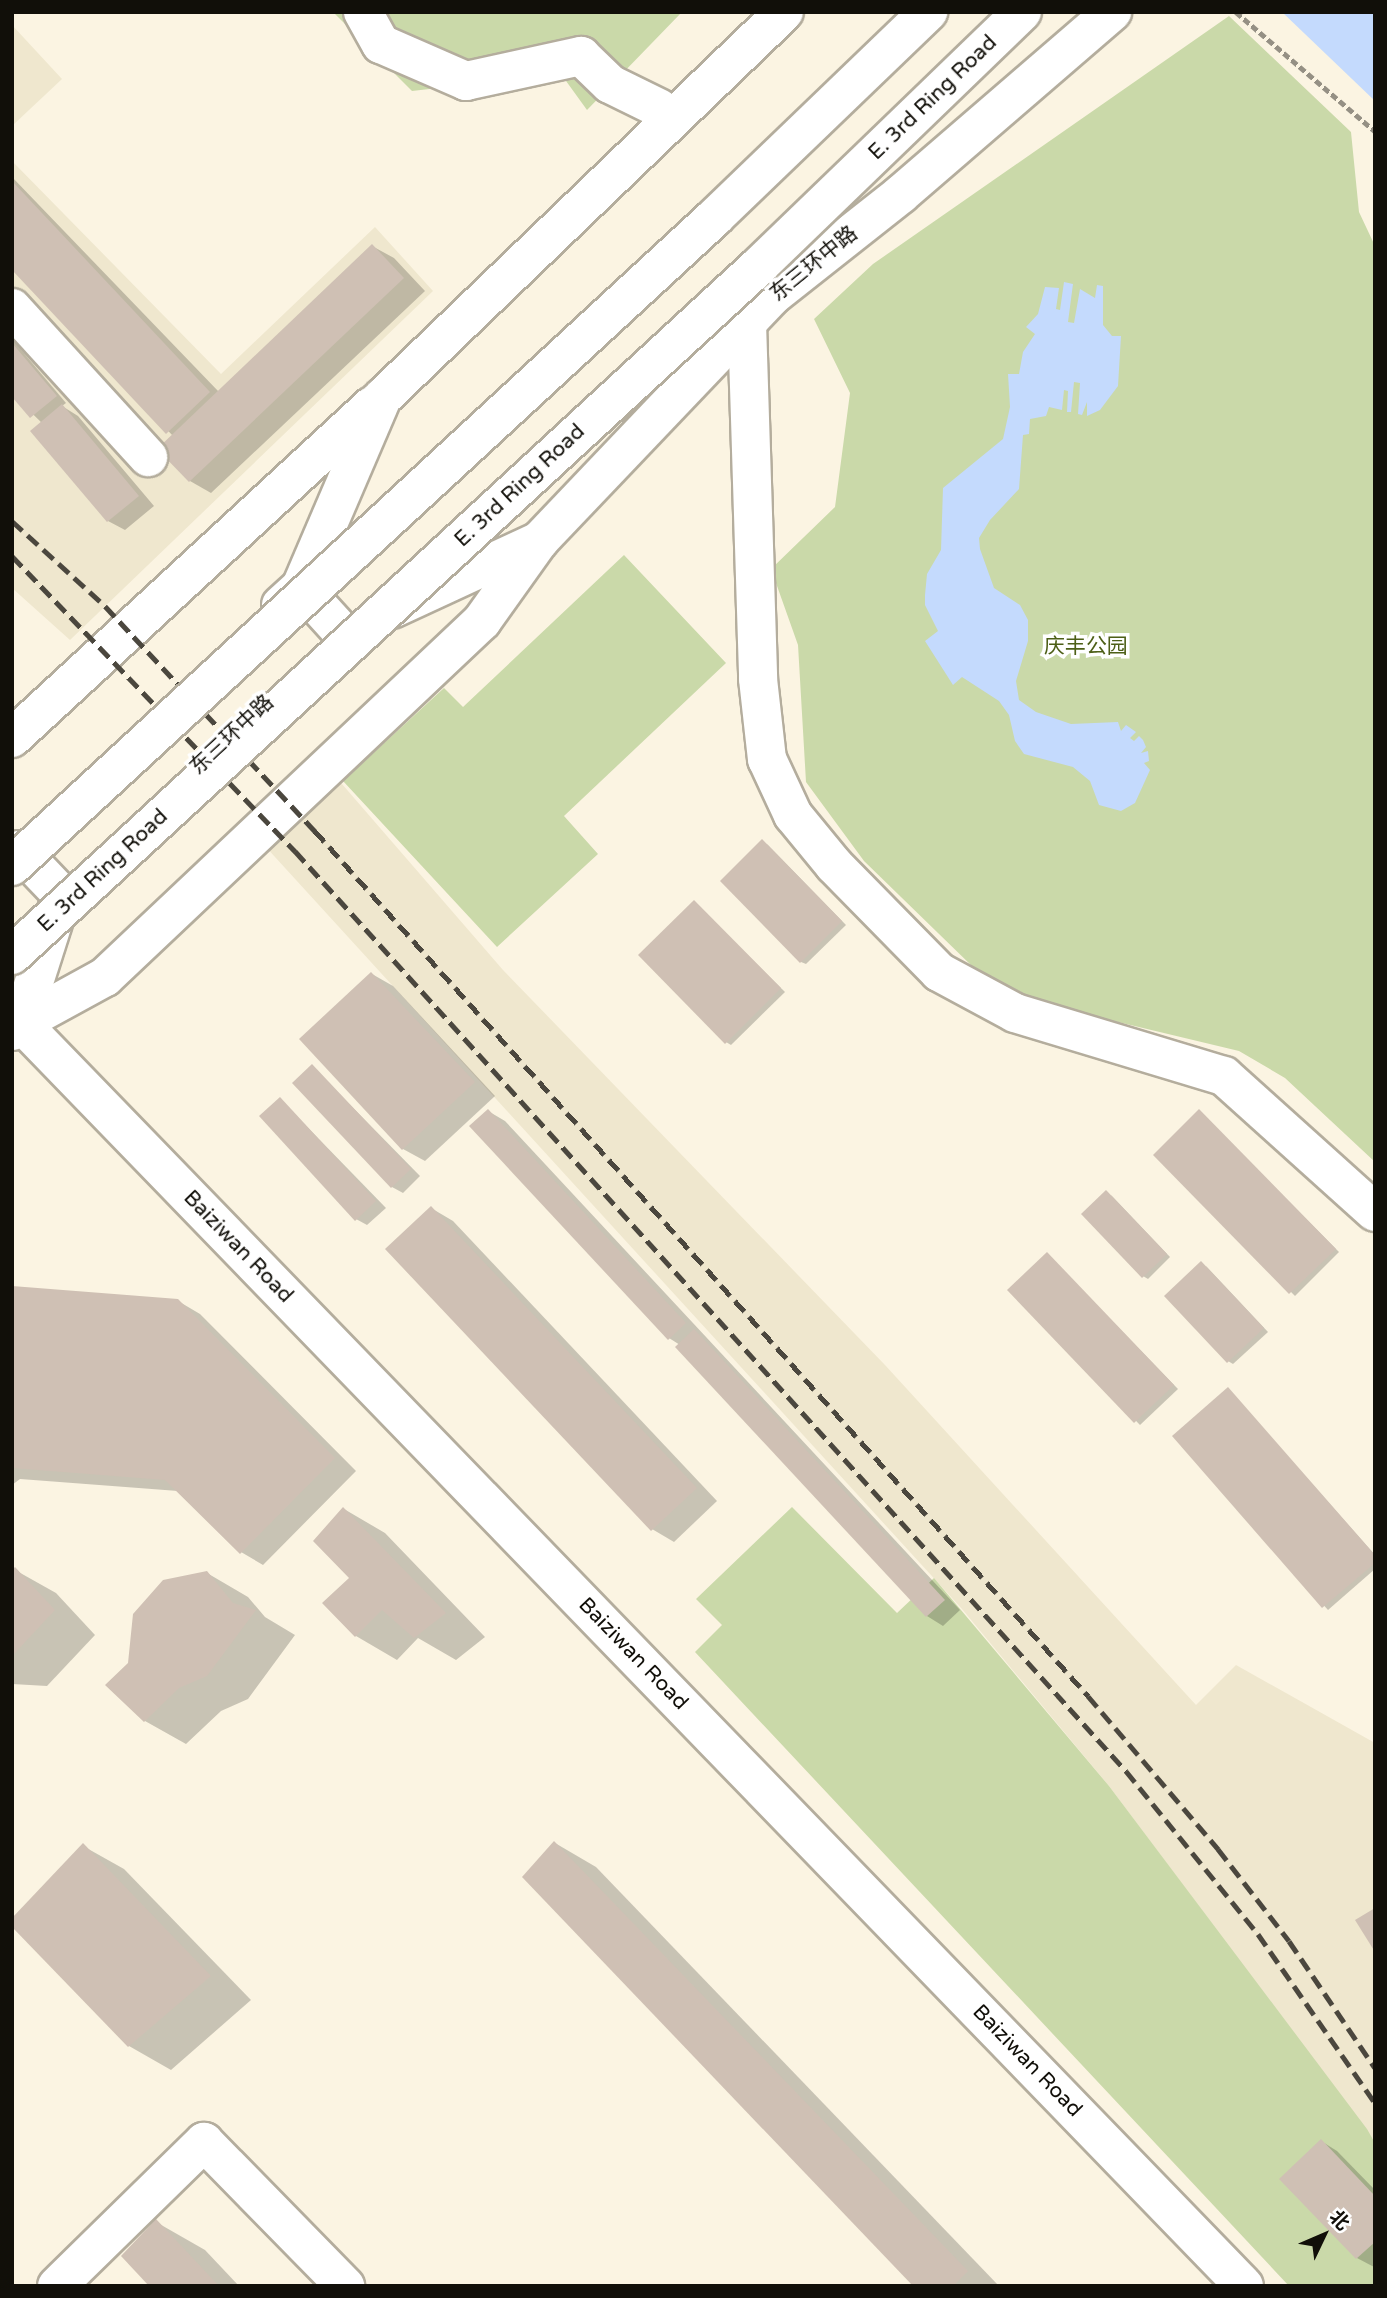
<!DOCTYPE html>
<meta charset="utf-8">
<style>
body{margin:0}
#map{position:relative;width:1387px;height:2298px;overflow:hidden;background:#fbf4e2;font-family:"Varela Round","Noto Sans SC",sans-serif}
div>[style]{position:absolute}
.built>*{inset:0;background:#efe7ce}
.green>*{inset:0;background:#cad9a9}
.water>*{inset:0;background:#c4dafd}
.shadow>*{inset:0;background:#0003}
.building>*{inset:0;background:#cfc0b4}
.path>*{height:4.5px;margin-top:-2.25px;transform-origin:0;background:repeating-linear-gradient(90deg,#959084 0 7px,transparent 0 10.5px)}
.roads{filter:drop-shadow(2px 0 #b4ad9d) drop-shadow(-2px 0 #b4ad9d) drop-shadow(0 2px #b4ad9d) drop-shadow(0 -2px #b4ad9d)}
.minor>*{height:38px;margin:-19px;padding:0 19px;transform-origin:19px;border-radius:19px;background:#fff}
.rail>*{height:5px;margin-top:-2.5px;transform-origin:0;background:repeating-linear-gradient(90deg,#4b473e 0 14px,transparent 0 21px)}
.bridges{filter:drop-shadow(2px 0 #b4ad9d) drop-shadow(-2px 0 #b4ad9d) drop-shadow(0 2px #b4ad9d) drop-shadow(0 -2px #b4ad9d)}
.highway-bridge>*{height:38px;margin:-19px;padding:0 19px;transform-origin:19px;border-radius:19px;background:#fff}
span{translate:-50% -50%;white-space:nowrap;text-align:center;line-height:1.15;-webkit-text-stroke:7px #fff;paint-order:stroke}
.street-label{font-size:21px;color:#110f09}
.park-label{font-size:21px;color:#4d5f17}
.frame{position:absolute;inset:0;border:14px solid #110f09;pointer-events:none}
.north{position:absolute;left:1289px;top:2200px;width:70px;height:70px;-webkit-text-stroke:5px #fff;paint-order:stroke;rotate:46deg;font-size:19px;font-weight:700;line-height:28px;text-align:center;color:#110f09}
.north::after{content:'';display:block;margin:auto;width:24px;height:32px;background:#110f09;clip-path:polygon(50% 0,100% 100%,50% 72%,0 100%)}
</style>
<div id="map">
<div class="built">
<div style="clip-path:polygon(12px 25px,62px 79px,12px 126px)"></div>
<div style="clip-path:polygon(12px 161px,221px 374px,375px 227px,433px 291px,70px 640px,12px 588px)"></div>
<div style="clip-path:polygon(316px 754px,503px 970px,885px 1365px,1196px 1705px,1236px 1665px,1375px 1743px,1375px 2142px,1109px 1786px,962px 1609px,243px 822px)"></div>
</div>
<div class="green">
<div style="clip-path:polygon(333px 12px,682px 12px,587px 110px,561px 74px,412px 91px)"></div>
<div style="clip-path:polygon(1229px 16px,1351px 132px,1359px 212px,1375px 246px,1375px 1162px,1285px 1078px,1239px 1051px,1047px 1005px,975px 969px,864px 861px,806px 782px,798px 645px,771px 569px,835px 507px,850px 393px,814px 319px,873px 264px)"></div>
<div style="clip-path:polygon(624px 555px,726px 663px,564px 816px,598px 854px,497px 947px,343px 781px,444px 688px,463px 707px)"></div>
<div style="clip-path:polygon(792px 1507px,897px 1613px,934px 1578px,1109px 1786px,1367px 2129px,1375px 2143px,1375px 2286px,1289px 2286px,695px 1652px,722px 1625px,696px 1599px)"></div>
</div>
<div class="water">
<div style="clip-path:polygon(1282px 12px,1375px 12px,1375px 101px)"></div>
<div style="clip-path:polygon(1064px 282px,1073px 284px,1068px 322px,1074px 323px,1080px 289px,1095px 298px,1097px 285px,1103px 286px,1103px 325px,1112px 336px,1121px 336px,1118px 386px,1100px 410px,1087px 416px,1087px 402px,1082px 415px,1078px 414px,1080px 383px,1074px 382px,1071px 412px,1067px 412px,1068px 391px,1064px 390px,1062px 410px,1049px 407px,1046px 416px,1030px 419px,1029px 434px,1023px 435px,1019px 489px,990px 520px,979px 538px,980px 549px,994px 588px,1020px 605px,1028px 620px,1028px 641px,1016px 681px,1019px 700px,1036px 712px,1071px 724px,1118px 722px,1121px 731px,1126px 725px,1136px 732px,1130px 738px,1134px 741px,1139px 736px,1143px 740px,1146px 747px,1141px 753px,1148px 751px,1149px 761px,1144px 763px,1150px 770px,1135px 803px,1121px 811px,1099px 805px,1090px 781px,1073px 767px,1024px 754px,1015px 741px,1009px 715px,999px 701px,962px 677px,953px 685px,925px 641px,938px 631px,925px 605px,925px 595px,927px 574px,941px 550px,943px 488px,1003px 439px,1010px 407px,1008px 374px,1019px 374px,1023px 352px,1035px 334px,1026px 327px,1038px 314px,1045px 287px,1059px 288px,1056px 309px,1060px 310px)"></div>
</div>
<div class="shadow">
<div style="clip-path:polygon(12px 177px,219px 392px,372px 246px,394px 258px,425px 291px,211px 493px,190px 481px,173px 436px,12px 267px)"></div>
<div style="clip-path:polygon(12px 339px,66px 403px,62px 406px,78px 416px,154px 506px,125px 530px,108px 521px,32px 431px,42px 423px,12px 394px)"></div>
<div style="clip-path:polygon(767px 844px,846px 925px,806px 964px,801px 962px)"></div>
<div style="clip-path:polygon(694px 902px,785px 992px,731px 1045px,726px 1042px)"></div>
<div style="clip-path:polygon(372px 974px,393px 986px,495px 1096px,425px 1161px,403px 1149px)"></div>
<div style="clip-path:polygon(312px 1066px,420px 1176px,403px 1193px,392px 1187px)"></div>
<div style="clip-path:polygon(280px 1099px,386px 1208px,367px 1225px,356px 1219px)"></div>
<div style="clip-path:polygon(488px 1111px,505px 1121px,960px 1610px,943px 1626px,927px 1616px,680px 1345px,669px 1338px)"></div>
<div style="clip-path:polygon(1199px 1111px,1339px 1252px,1295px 1296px,1155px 1155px)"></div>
<div style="clip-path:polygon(1111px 1195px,1170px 1257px,1148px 1279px,1143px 1276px)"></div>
<div style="clip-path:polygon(431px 1208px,453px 1221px,717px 1501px,674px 1542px,652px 1529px)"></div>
<div style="clip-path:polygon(1047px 1254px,1178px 1389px,1140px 1425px,1009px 1290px)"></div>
<div style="clip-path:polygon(1206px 1266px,1268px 1332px,1233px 1364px,1228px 1361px)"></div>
<div style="clip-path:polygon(13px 1287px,178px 1301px,200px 1314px,356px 1471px,263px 1565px,241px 1552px,178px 1491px,20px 1479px,12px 1485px)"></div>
<div style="clip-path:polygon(1228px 1389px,1375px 1555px,1375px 1569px,1328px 1610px,1174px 1436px)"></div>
<div style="clip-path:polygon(344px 1509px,385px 1533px,485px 1637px,456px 1660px,418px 1638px,397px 1660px,356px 1636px,325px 1603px,351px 1578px)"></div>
<div style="clip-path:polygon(15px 1570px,56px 1593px,95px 1635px,47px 1686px,12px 1684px)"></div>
<div style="clip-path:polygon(207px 1573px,248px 1597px,265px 1617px,295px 1635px,248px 1699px,221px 1711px,186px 1744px,145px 1721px,130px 1663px)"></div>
<div style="clip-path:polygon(555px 1843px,596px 1867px,999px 2286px,915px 2286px)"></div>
<div style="clip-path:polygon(83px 1846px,124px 1869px,251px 2000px,171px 2070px,129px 2046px,12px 1925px)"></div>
<div style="clip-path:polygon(1321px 2141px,1337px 2151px,1375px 2190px,1374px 2267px,1357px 2258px,1282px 2179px)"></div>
<div style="clip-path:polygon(156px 2222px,205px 2250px,239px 2286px,151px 2286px)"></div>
</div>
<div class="building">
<div style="clip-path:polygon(12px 181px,210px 392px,166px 434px,12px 270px)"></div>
<div style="clip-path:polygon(372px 244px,404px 278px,189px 482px,157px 449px)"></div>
<div style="clip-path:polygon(12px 343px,57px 396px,30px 418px,12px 397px)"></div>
<div style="clip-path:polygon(62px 404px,139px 496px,107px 522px,30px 431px)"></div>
<div style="clip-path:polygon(762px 839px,842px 921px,800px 963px,720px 881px)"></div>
<div style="clip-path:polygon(694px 900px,781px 988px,725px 1044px,638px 955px)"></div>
<div style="clip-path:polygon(371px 972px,475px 1082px,402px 1150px,299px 1039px)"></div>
<div style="clip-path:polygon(312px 1064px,411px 1169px,391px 1188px,292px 1083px)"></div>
<div style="clip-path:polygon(280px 1097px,376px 1201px,355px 1221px,259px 1116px)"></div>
<div style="clip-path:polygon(488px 1109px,686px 1323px,668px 1340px,469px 1126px)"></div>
<div style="clip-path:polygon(1199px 1109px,1336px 1249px,1289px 1294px,1153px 1155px)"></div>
<div style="clip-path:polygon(1106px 1190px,1167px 1254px,1142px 1278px,1081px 1214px)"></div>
<div style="clip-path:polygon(431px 1206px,697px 1488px,651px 1531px,385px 1249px)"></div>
<div style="clip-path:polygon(1047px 1252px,1174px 1385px,1134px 1423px,1007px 1290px)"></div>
<div style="clip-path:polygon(1201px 1261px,1264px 1328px,1227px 1363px,1164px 1296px)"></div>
<div style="clip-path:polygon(12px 1286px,178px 1299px,335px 1458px,240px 1554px,165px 1480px,12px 1468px)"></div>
<div style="clip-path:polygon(694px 1329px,945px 1600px,926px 1617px,675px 1347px)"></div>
<div style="clip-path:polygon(1228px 1387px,1375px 1555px,1375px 1563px,1322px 1608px,1172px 1436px)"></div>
<div style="clip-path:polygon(343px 1507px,446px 1613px,414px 1638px,382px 1610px,355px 1637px,322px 1603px,349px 1578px,313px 1541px)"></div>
<div style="clip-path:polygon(15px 1567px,55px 1610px,12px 1656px,12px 1570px)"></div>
<div style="clip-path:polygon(207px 1571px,233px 1603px,256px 1610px,207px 1676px,179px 1688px,144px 1722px,105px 1685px,128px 1663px,133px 1614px,163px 1580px)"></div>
<div style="clip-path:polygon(554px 1841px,968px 2271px,953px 2286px,913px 2286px,522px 1877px)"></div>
<div style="clip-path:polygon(83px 1843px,211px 1976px,128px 2047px,12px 1927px,12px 1918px)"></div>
<div style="clip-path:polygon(1375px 1908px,1375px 1952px,1355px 1920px)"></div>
<div style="clip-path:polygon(1321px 2139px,1375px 2196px,1375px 2242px,1356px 2259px,1279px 2179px)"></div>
<div style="clip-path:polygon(156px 2219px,219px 2286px,149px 2286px,121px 2256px)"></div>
</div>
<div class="path">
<div style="left:1236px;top:12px;width:183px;rotate:40.6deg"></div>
</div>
<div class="roads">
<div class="minor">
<div style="left:363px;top:12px;width:37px;rotate:61deg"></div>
<div style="left:381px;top:44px;width:93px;rotate:23.5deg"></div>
<div style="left:466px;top:81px;width:118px;rotate:-12.3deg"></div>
<div style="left:581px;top:56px;width:40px;rotate:44deg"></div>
<div style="left:610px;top:84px;width:55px;rotate:26.1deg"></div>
<div style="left:12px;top:308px;width:202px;rotate:47.6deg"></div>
<div style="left:747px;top:323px;width:356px;rotate:88.2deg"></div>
<div style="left:758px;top:679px;width:81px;rotate:83.6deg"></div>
<div style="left:767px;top:759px;width:62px;rotate:65.1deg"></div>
<div style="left:793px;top:815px;width:65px;rotate:50.6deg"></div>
<div style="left:834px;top:865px;width:150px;rotate:45.5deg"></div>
<div style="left:939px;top:972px;width:86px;rotate:28.3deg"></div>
<div style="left:1015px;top:1013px;width:218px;rotate:16.8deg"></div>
<div style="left:1224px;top:1076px;width:203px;rotate:42deg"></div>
<div style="left:539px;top:541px;width:98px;rotate:125.5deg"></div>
<div style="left:482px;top:621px;width:519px;rotate:136.64deg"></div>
<div style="left:105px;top:977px;width:96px;rotate:151.3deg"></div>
<div style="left:21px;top:1023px;width:1758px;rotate:45.92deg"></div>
<div style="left:301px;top:587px;width:61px;rotate:47.7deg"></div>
<div style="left:281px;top:605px;width:27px;rotate:-42deg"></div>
<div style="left:301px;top:587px;width:206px;rotate:-66.8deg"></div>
<div style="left:382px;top:398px;width:557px;rotate:-43.84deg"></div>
<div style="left:392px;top:609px;width:162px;rotate:-24.8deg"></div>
<div style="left:539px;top:541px;width:338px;rotate:-46.4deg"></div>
<div style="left:772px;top:296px;width:164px;rotate:-38.3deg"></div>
<div style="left:901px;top:194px;width:279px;rotate:-40.8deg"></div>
<div style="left:12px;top:738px;width:490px;rotate:-42.7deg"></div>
<div style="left:19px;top:850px;width:62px;rotate:46.3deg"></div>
<div style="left:12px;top:1031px;width:12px;rotate:-42deg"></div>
<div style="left:21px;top:1023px;width:125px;rotate:-72.3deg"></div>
<div style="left:57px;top:2286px;width:206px;rotate:-44.4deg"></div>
<div style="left:204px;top:2142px;width:202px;rotate:45.6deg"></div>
</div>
</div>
<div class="rail">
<div style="left:12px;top:521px;width:126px;rotate:42.4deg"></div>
<div style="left:105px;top:606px;width:308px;rotate:47deg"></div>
<div style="left:315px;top:831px;width:1160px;rotate:48.21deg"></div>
<div style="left:1088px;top:1696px;width:201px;rotate:49.6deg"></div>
<div style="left:1218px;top:1849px;width:116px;rotate:52.3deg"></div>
<div style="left:1289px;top:1941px;width:153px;rotate:55.9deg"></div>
<div style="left:12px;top:556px;width:409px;rotate:46.2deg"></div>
<div style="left:295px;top:851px;width:1240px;rotate:47.91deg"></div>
<div style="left:1126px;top:1771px;width:210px;rotate:51deg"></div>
<div style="left:1258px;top:1934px;width:206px;rotate:55.3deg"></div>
</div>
<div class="bridges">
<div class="highway-bridge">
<div style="left:12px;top:866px;width:957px;rotate:-42.71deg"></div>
<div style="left:715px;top:217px;width:296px;rotate:-43.9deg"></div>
<div style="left:12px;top:955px;width:1018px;rotate:-42.69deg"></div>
<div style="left:760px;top:265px;width:364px;rotate:-44deg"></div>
</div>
</div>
<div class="street-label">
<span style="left:933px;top:98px;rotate:-44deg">E. 3rd Ring Road</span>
<span style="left:814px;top:264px;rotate:-39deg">东三环中路</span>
<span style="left:520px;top:486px;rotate:-43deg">E. 3rd Ring Road</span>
<span style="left:232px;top:735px;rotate:-43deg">东三环中路</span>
<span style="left:103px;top:871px;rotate:-43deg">E. 3rd Ring Road</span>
<span style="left:238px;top:1247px;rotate:46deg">Baiziwan Road</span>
<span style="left:633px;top:1654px;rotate:46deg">Baiziwan Road</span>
<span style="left:1027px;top:2061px;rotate:46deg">Baiziwan Road</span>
</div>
<div class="park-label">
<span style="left:1086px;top:647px">庆丰公园</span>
</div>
<div class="frame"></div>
<div class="north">北</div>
</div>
